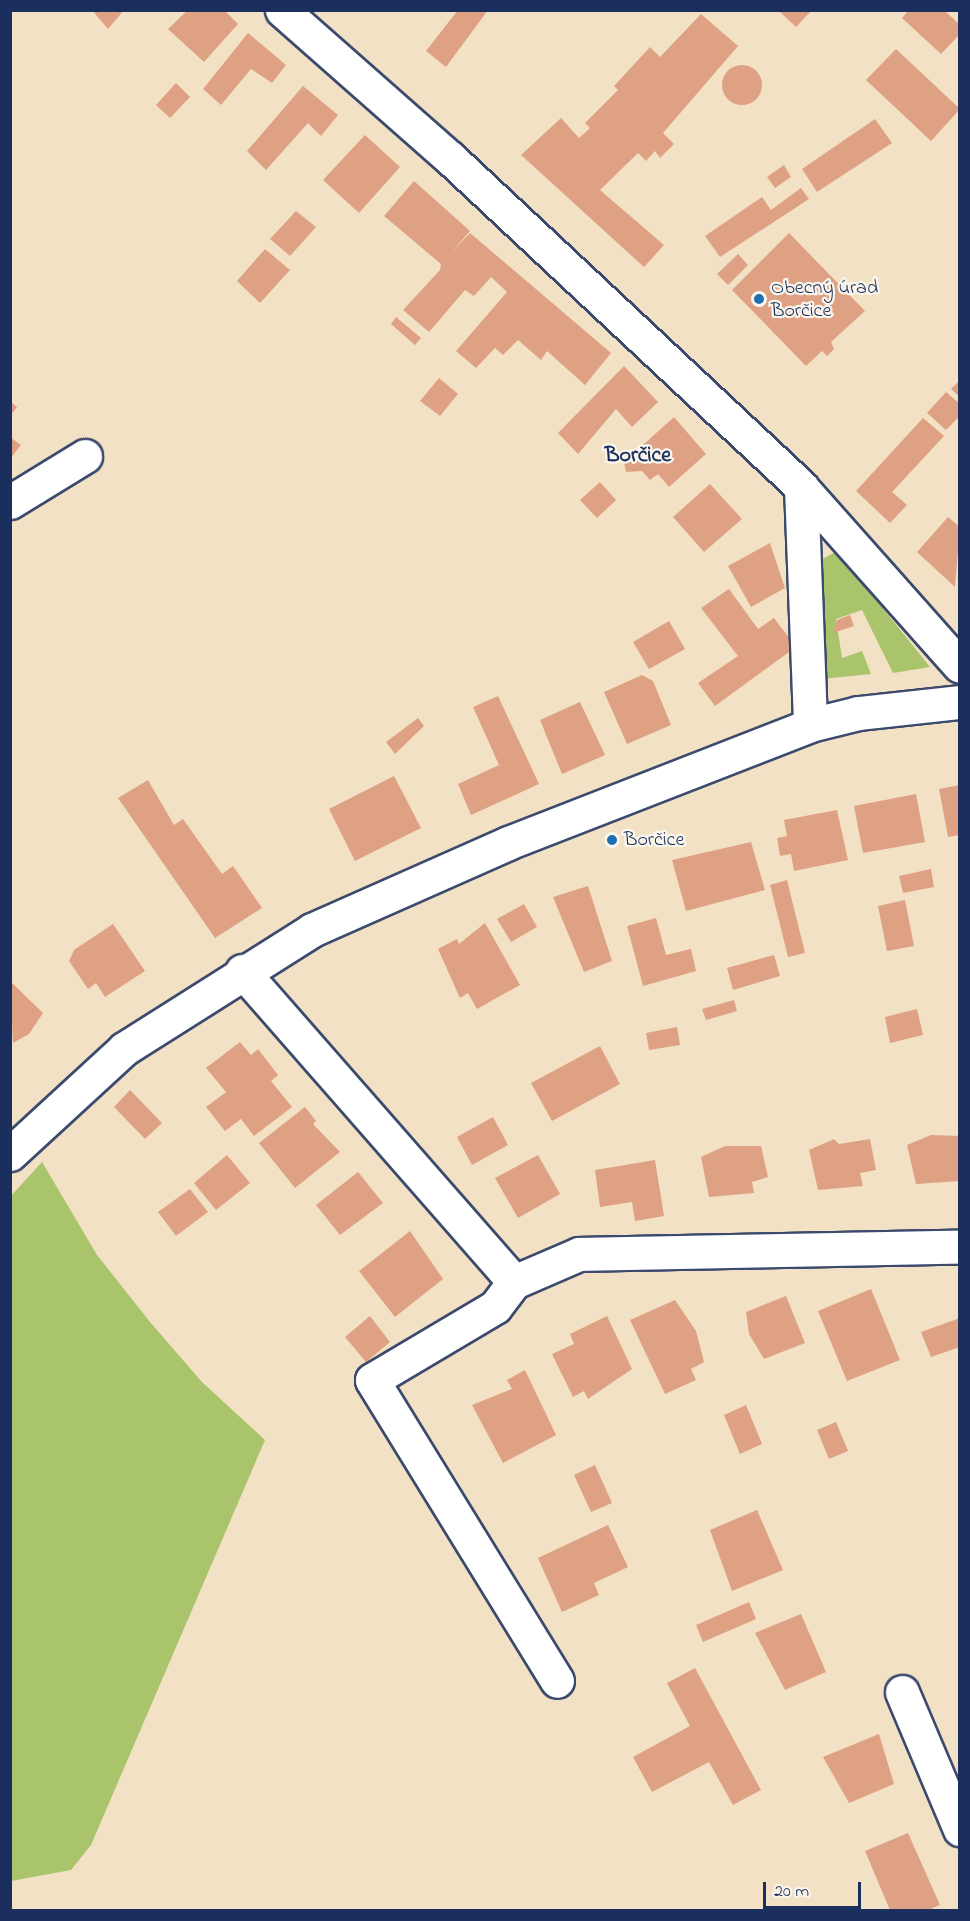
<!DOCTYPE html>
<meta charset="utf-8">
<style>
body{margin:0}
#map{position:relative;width:970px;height:1921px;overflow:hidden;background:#f3e1c5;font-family:"Indie Flower",sans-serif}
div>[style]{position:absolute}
.green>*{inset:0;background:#a9c46b}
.building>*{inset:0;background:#dea183}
.round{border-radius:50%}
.roads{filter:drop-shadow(2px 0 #3b4a6d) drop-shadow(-2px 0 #3b4a6d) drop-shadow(0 2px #3b4a6d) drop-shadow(0 -2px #3b4a6d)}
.minor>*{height:33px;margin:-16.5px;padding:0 16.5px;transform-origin:16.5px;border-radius:16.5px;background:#fff}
.major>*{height:33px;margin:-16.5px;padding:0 16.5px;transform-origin:16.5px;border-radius:16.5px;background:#fff}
.dots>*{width:16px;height:16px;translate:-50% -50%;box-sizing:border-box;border:3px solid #fbf7ec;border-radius:50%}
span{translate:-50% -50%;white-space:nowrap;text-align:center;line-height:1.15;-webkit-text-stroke:4.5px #fbf7ec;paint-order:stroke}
.poi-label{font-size:20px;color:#1b2f5e}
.left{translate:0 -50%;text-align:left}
.quarter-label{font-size:22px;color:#1b2f5e;font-weight:700}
.frame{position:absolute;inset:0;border:12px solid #1b2f5e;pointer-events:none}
.scale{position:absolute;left:763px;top:1882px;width:98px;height:27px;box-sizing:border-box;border:3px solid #1b2f5e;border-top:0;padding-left:8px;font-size:18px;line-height:21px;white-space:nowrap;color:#1b2f5e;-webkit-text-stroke:4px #fbf7ec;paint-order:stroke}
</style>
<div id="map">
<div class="green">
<div style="clip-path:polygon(837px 551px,930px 667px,893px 673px,862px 610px,836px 619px,842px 658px,862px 651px,871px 674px,821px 679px,815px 563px)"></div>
<div style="clip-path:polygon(42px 1162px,97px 1255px,150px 1322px,202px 1382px,265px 1440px,91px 1845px,71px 1870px,11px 1881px,10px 1197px)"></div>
</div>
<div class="building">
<div style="clip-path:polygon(92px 10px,124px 10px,108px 29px)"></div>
<div style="clip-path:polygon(188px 10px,224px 10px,238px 24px,204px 62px,168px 29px)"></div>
<div style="clip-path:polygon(458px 10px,488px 10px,446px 67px,426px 51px)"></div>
<div style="clip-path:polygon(778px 10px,812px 10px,796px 27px)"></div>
<div style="clip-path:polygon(909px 10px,944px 10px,960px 25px,960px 34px,941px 54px,902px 18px)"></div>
<div style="clip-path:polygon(701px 14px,738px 46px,663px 133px,674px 144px,660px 158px,655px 151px,646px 161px,638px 153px,600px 190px,664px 245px,644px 267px,521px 155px,561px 118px,579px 138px,590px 128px,585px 123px,618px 90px,614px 86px,650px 47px,660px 57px)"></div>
<div style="clip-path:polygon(248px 33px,286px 65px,272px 83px,251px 69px,221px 105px,203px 89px)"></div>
<div style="clip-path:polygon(896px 49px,960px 109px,931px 141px,866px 80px)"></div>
<div class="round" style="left:722px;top:65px;width:40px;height:40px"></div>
<div style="clip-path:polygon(176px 83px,190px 97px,170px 118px,156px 105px)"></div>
<div style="clip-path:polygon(303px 86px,338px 115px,321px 136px,308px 123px,266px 170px,247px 151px)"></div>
<div style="clip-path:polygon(875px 119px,892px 143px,817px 192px,802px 169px)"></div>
<div style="clip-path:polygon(365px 135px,400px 167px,359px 213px,323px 180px)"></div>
<div style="clip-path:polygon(784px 165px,791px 177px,775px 188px,767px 177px)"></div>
<div style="clip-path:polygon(414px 181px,470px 231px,451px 253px,470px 233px,611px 353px,585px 385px,547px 351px,541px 360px,518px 340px,503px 355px,495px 348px,476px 368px,456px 351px,507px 292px,491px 277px,474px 296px,465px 290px,429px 332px,403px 310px,440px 270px,441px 264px,384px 216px)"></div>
<div style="clip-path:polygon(801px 188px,809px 199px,720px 257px,705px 236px,762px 197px,771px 210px)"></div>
<div style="clip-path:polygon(296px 211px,316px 227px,290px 256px,270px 239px)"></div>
<div style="clip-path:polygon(789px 233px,865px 311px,831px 342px,834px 349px,827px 356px,822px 351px,806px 366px,732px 290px)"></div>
<div style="clip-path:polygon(265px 249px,290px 270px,260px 303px,237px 281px)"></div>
<div style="clip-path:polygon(738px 254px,748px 265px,728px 285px,717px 274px)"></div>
<div style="clip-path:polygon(396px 317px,421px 338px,415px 345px,391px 324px)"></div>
<div style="clip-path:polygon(624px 366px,658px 402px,632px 427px,616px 409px,578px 454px,558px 433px)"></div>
<div style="clip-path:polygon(439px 378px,458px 394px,440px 416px,420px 401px)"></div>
<div style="clip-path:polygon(960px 380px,960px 397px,951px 389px)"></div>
<div style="clip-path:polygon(946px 392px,960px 404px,960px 416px,946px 430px,927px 413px)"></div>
<div style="clip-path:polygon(10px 401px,17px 407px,10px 416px)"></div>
<div style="clip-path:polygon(674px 417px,706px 454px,669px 487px,658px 474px,650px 480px,642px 471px,626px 472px,624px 462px)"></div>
<div style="clip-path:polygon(923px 418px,944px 436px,892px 492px,907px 505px,890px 523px,856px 491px)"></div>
<div style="clip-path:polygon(10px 437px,21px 445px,10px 459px)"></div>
<div style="clip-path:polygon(600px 482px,616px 500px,597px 518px,580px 500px)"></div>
<div style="clip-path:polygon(710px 484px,742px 519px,704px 552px,673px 517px)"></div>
<div style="clip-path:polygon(948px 517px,960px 527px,955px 587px,917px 552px)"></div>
<div style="clip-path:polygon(770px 543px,785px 588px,751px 607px,728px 566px)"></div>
<div style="clip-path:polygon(729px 589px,758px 629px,774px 618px,796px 647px,715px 706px,698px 683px,738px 656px,701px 608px)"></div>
<div style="clip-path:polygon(850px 615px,854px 626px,833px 633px,837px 620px)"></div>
<div style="clip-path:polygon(669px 621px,685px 649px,649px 669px,633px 642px)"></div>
<div style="clip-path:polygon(642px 675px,653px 681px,671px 725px,627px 744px,604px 692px)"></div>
<div style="clip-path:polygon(498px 696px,539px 784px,471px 815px,458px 784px,499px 765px,473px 707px)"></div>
<div style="clip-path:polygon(580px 702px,605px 755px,562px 774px,540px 720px)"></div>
<div style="clip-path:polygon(418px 718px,424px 726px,395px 754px,386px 742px)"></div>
<div style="clip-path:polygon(394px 776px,421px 828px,355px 861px,329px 809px)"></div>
<div style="clip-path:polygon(148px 780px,174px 825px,183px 819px,222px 874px,233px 866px,262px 908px,215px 938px,118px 798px)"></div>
<div style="clip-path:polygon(960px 785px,960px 835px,948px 837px,939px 789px)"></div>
<div style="clip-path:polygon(916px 794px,925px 842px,863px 853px,854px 806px)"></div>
<div style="clip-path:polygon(837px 810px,848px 860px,794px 871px,791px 854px,780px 856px,777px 838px,787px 836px,784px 820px)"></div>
<div style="clip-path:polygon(751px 842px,765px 890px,686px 911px,672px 860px)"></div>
<div style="clip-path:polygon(931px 869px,934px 887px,903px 893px,899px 876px)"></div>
<div style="clip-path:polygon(787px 880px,805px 953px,788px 957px,770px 885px)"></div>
<div style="clip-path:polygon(588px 886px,612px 961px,584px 972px,553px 897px)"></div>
<div style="clip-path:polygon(905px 900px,914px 946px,887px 951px,878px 906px)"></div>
<div style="clip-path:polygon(524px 904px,537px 927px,511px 942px,497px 919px)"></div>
<div style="clip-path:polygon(656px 918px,666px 955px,691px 949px,696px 971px,643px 986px,627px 926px)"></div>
<div style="clip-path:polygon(485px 923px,520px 985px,477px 1009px,468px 993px,460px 998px,438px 949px,457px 939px,459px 944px)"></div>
<div style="clip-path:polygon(113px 924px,145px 971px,105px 997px,96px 983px,88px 989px,69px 961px,74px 950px)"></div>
<div style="clip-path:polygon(774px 955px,780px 976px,733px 990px,727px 968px)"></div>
<div style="clip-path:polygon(10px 981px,43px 1013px,29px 1034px,13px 1043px)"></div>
<div style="clip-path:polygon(734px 1000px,737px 1011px,706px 1020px,702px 1009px)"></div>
<div style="clip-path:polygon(917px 1009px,923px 1035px,890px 1043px,885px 1017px)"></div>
<div style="clip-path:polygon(677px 1027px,680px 1045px,649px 1050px,646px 1033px)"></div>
<div style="clip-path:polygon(240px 1042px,251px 1055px,258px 1049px,278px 1075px,271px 1081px,292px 1107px,254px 1136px,241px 1119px,225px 1131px,206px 1107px,226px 1092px,206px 1068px)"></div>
<div style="clip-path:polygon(600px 1046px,620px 1084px,552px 1121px,531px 1083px)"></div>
<div style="clip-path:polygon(130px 1090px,162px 1123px,145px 1139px,114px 1107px)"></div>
<div style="clip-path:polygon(305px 1107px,316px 1121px,313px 1124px,340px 1152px,295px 1188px,259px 1143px)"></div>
<div style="clip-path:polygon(493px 1117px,508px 1145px,472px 1165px,457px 1137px)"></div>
<div style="clip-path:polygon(931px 1135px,960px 1136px,960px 1181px,916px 1184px,907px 1145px)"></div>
<div style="clip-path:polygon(834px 1139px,839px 1144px,870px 1139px,876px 1170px,860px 1173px,863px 1186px,818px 1190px,809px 1150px)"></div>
<div style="clip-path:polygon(725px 1146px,761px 1146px,768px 1177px,752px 1182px,754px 1193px,709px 1197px,701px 1157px)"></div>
<div style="clip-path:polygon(227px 1155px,250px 1183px,216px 1210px,194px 1183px)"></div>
<div style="clip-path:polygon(538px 1155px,560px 1194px,518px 1218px,495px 1178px)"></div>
<div style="clip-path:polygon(655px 1160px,664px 1216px,635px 1221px,632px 1202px,600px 1207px,595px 1170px)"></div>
<div style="clip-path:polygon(358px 1172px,383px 1203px,340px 1235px,316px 1205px)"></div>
<div style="clip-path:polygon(190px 1189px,208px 1212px,176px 1236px,158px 1212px)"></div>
<div style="clip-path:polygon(410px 1231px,443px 1279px,395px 1317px,359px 1271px)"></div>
<div style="clip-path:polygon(871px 1289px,900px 1360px,847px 1381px,818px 1311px)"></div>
<div style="clip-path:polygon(786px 1296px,805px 1343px,764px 1359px,749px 1334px,746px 1312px)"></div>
<div style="clip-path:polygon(675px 1300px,696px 1331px,704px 1362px,691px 1369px,696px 1380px,665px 1394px,630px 1320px)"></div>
<div style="clip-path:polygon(370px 1316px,390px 1342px,366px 1362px,345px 1337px)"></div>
<div style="clip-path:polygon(607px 1316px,632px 1369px,588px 1399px,584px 1391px,573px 1397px,552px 1354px,574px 1344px,570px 1334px)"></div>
<div style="clip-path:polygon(960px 1318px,960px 1347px,931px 1357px,921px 1332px)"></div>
<div style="clip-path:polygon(525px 1370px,556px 1435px,503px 1463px,472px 1405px,512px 1389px,507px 1380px)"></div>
<div style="clip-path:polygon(746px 1405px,762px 1444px,740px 1454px,724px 1415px)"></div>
<div style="clip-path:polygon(836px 1422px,848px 1451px,829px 1459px,817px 1430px)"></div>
<div style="clip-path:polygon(595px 1465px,612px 1503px,591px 1512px,574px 1475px)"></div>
<div style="clip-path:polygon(757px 1510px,783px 1570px,732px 1591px,710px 1530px)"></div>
<div style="clip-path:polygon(608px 1525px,628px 1567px,594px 1583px,599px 1595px,562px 1612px,538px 1558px)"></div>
<div style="clip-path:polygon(749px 1602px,756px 1619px,703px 1642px,696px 1625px)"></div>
<div style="clip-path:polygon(801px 1614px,826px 1672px,785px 1690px,755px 1633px)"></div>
<div style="clip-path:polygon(695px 1668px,761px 1790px,733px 1805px,709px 1762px,652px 1792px,633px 1757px,690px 1726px,667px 1683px)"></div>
<div style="clip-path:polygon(879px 1734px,894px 1784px,849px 1803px,823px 1757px)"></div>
<div style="clip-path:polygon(908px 1833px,940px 1905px,928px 1910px,890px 1910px,865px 1851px)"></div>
</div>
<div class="roads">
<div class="minor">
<div style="left:282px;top:10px;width:224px;rotate:41.4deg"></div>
<div style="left:450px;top:158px;width:481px;rotate:43.1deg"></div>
<div style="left:801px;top:487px;width:239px;rotate:48.4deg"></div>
<div style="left:801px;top:487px;width:238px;rotate:87.8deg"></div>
<div style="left:10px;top:502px;width:88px;rotate:-31.5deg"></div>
<div style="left:242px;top:971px;width:413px;rotate:48.8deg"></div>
<div style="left:514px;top:1282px;width:71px;rotate:-23.3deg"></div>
<div style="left:579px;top:1254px;width:381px;rotate:-1.1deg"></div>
<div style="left:514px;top:1282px;width:31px;rotate:127deg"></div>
<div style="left:495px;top:1307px;width:143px;rotate:149.3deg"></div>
<div style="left:372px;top:1380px;width:353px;rotate:58.4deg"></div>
<div style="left:902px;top:1692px;width:149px;rotate:67.1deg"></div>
</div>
<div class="major">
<div style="left:10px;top:1154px;width:155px;rotate:-42.6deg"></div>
<div style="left:124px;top:1049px;width:222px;rotate:-32.3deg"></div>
<div style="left:312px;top:930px;width:214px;rotate:-23.9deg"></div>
<div style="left:508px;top:843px;width:324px;rotate:-21.3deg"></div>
<div style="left:810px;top:725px;width:49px;rotate:-14deg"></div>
<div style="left:858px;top:713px;width:103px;rotate:-6.2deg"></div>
</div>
</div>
<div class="dots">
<div style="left:759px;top:299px;background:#1f6fb2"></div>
<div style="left:612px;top:840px;background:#1f6fb2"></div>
</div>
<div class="poi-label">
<span class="left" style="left:771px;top:300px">Obecný úrad<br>Borčice</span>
<span class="left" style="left:624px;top:840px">Borčice</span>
</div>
<div class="quarter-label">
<span style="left:638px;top:457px">Borčice</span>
</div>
<div class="frame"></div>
<div class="scale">20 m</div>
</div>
